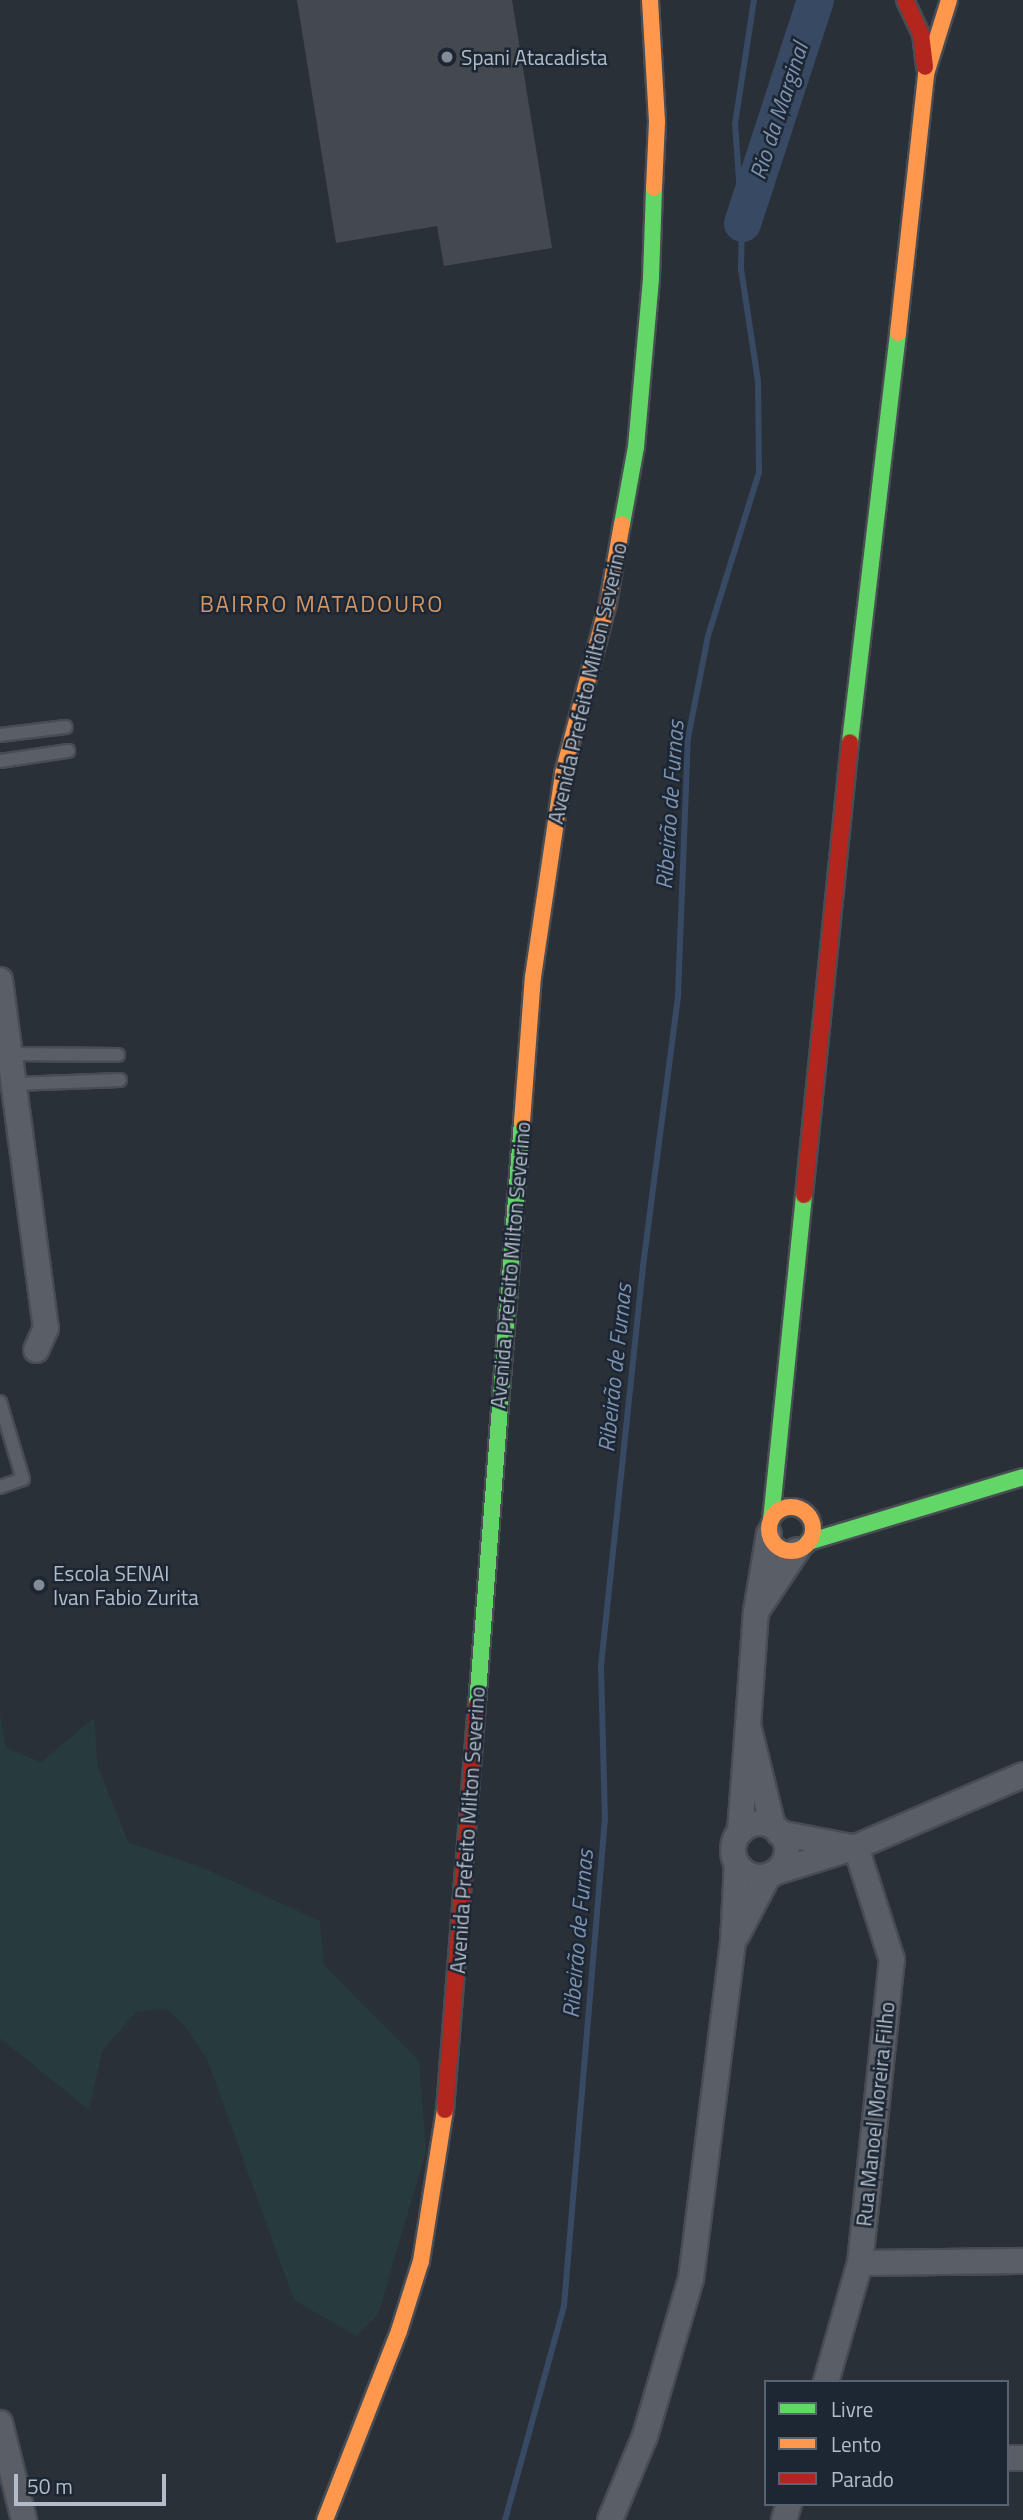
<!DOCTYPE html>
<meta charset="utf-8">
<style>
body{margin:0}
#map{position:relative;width:1023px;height:2520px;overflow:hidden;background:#2a3038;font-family:"Titillium Web",sans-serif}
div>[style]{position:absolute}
.green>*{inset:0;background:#273a3e}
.stream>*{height:6px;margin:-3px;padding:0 3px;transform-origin:3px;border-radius:3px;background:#384963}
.river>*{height:37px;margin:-18.5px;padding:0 18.5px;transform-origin:18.5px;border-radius:18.5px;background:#384963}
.building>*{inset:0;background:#444950}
.roads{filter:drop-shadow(2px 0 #484c53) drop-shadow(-2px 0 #484c53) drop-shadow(0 2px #484c53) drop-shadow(0 -2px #484c53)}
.lane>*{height:12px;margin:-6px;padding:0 6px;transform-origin:6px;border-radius:6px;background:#5a5e66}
.street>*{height:24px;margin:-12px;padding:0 12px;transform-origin:12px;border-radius:12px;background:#5a5e66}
.street>.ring{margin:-12px;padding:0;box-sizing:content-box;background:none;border:24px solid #5a5e66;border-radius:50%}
.fast>*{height:16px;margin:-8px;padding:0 8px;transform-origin:8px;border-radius:8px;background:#63d668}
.slow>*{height:16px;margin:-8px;padding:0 8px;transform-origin:8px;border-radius:8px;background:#ff974d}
.slow>.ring{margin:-8px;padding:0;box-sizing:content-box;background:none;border:16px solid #ff974d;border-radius:50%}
.jam>*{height:16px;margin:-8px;padding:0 8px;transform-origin:8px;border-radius:8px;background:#b3261e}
.dots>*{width:19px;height:19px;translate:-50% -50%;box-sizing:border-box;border:4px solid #1d2633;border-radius:50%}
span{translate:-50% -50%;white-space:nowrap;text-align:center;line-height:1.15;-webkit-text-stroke:5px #1d2633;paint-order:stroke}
.poi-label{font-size:21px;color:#b4bcc9}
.left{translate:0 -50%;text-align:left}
.street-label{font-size:21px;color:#b4bcc9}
.water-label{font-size:23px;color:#7c92b1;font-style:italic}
.neighbourhood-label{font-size:23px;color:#d59563;letter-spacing:2px}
.legend{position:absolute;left:764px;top:2380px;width:245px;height:126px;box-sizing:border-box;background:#1d2633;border:2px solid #59626f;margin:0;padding:9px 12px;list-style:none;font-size:21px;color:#b4bcc9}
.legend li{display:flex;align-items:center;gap:14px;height:35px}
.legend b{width:35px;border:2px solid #59626f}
.scale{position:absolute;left:14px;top:2474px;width:152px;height:32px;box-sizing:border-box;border:4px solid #b4bcc9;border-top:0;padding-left:9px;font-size:21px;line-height:24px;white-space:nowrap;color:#b4bcc9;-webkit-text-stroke:5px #1d2633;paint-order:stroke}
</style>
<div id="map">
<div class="green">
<div style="clip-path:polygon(0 1713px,6px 1748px,41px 1762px,94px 1718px,98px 1767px,128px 1842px,208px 1870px,320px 1921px,324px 1965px,419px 2061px,426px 2151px,378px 2315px,356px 2336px,294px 2300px,207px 2059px,184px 2025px,166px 2009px,136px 2012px,102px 2051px,89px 2110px,0 2038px)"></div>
</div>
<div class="stream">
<div style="left:505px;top:2520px;width:222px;rotate:-74.6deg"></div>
<div style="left:564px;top:2306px;width:488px;rotate:-85.2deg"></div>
<div style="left:605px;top:1820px;width:154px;rotate:-91.5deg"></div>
<div style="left:601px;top:1666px;width:402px;rotate:-84deg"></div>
<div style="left:643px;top:1266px;width:273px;rotate:-82.6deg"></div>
<div style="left:678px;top:995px;width:257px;rotate:-87.8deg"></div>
<div style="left:688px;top:738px;width:104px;rotate:-78.9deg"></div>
<div style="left:708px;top:636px;width:172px;rotate:-72.7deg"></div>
<div style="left:759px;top:472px;width:91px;rotate:-90.6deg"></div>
<div style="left:758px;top:381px;width:113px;rotate:-98.6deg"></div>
<div style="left:741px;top:269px;width:46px;rotate:-88.8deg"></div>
<div style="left:742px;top:223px;width:99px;rotate:-94deg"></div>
<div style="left:735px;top:124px;width:125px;rotate:-81.3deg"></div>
</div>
<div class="river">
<div style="left:742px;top:223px;width:235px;rotate:-71.9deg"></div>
</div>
<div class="building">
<div style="clip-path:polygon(297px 0,512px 0,552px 248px,444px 266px,437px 226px,336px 243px)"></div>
</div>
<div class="roads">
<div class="lane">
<div style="left:0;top:735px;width:66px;rotate:-6.9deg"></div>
<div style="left:0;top:761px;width:69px;rotate:-8.4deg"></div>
<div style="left:11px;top:1054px;width:107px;rotate:0.5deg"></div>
<div style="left:15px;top:1084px;width:105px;rotate:-2.2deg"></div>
<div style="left:0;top:1402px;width:80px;rotate:73.4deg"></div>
<div style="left:23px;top:1479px;width:24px;rotate:161deg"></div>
</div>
<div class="street">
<div style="left:0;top:980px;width:351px;rotate:82.5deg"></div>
<div style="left:46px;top:1328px;width:24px;rotate:114deg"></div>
<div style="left:769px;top:1534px;width:79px;rotate:99.5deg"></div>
<div style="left:756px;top:1612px;width:74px;rotate:-56.5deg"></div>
<div style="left:748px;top:1725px;width:113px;rotate:-86deg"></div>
<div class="ring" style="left:733px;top:1823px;width:30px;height:30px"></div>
<div style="left:740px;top:1832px;width:107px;rotate:-85.7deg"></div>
<div style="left:748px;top:1725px;width:105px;rotate:76.2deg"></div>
<div style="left:779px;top:1833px;width:74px;rotate:10.9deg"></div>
<div style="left:776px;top:1872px;width:84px;rotate:-17.4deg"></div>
<div style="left:856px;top:1847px;width:182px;rotate:-23.3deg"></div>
<div style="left:737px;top:1935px;width:67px;rotate:-62.3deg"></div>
<div style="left:860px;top:2263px;width:163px;rotate:-0.7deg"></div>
<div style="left:826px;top:2382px;width:124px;rotate:-74.1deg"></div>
<div style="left:860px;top:2263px;width:305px;rotate:-84deg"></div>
<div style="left:892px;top:1960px;width:119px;rotate:-107.7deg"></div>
<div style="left:0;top:2423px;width:100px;rotate:76.1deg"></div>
<div style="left:1007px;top:2458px;width:16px"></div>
<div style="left:610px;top:2520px;width:91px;rotate:-67.4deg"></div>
<div style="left:645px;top:2436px;width:164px;rotate:-73.7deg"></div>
<div style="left:691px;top:2279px;width:340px;rotate:-82.9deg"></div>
<div style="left:733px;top:1942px;width:78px;rotate:-87.1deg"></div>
<div style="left:784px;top:2520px;width:17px;rotate:-73deg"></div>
</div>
<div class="fast">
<div style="left:622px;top:524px;width:78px;rotate:-79.7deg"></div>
<div style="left:636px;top:447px;width:170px;rotate:-84.9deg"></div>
<div style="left:651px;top:278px;width:90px;rotate:-88.1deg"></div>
<div style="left:850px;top:742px;width:412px;rotate:-83.3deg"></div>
<div style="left:771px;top:1520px;width:327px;rotate:-84.2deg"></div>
<div style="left:808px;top:1542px;width:225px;rotate:-16.8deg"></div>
<div style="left:477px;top:1705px;width:585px;rotate:-85.59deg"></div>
</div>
<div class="slow">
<div style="left:650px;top:0;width:122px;rotate:86.7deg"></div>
<div style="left:657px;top:122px;width:66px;rotate:92.6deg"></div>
<div style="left:898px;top:333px;width:261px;rotate:-83.8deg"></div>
<div style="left:926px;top:74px;width:77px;rotate:-72.7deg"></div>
<div style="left:522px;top:1122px;width:145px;rotate:-85.7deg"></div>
<div style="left:533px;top:977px;width:206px;rotate:-81.6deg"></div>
<div style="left:563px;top:773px;width:176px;rotate:-75.2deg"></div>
<div style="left:608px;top:603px;width:80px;rotate:-80deg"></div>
<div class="ring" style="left:769px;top:1507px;width:28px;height:28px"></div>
<div style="left:325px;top:2520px;width:203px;rotate:-68.6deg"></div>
<div style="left:399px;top:2331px;width:73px;rotate:-72.6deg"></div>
<div style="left:421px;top:2261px;width:153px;rotate:-81deg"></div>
</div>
<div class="jam">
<div style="left:905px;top:0;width:38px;rotate:65deg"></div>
<div style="left:921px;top:34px;width:33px;rotate:83deg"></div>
<div style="left:804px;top:1195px;width:455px;rotate:-84.2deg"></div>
<div style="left:445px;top:2110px;width:406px;rotate:-85.5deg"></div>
</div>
</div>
<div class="dots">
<div style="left:447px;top:57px;background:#848b96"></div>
<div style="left:39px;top:1585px;background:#848b96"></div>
</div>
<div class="poi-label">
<span class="left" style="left:461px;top:57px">Spani Atacadista</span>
<span class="left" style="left:53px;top:1585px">Escola SENAI<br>Ivan Fabio Zurita</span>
</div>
<div class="street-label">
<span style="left:587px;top:683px;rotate:-77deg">Avenida Prefeito Milton Severino</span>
<span style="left:510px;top:1265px;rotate:-85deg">Avenida Prefeito Milton Severino</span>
<span style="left:467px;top:1830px;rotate:-86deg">Avenida Prefeito Milton Severino</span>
<span style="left:875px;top:2114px;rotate:-84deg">Rua Manoel Moreira Filho</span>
</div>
<div class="water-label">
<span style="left:779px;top:111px;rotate:-72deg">Rio da Marginal</span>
<span style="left:670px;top:805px;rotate:-86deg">Ribeirão de Furnas</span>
<span style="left:615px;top:1368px;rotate:-84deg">Ribeirão de Furnas</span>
<span style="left:578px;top:1934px;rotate:-85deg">Ribeirão de Furnas</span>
</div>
<div class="neighbourhood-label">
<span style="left:322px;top:604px">BAIRRO MATADOURO</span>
</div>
<ul class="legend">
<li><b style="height:9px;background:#63d668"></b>Livre</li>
<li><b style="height:9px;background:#ff974d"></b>Lento</li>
<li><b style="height:9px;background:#b3261e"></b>Parado</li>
</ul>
<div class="scale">50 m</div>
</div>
